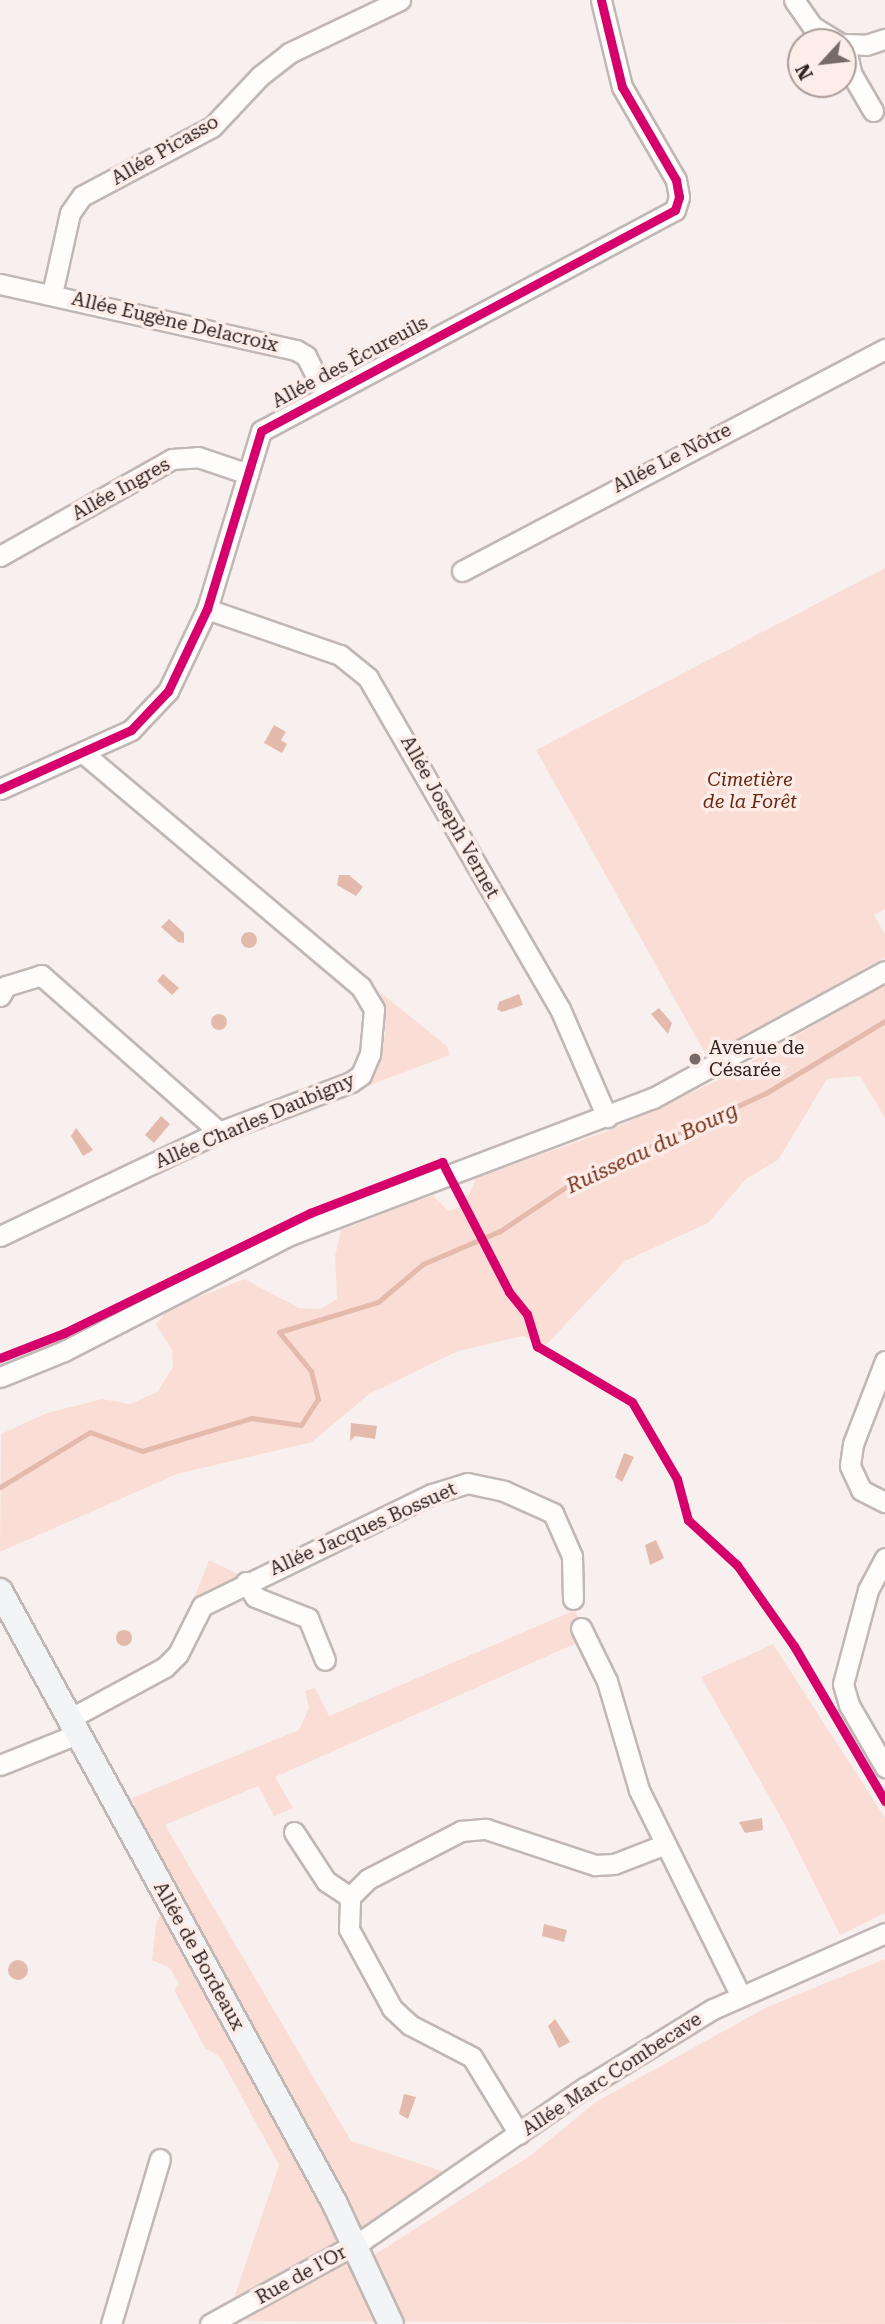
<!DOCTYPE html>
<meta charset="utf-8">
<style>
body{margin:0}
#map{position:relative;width:885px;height:2324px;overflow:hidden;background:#f8f0ee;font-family:"Roboto Serif",serif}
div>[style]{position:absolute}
.green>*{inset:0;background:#faded5}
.water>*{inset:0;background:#e4baad}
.round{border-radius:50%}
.stream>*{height:5px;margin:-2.5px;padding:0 2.5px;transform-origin:2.5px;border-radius:2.5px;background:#e4baad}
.roads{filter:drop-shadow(2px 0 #c1b7b4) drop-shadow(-2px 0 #c1b7b4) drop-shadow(0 2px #c1b7b4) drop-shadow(0 -2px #c1b7b4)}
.minor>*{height:19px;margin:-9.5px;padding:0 9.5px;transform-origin:9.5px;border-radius:9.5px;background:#fefdfc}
.major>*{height:24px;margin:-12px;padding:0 12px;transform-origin:12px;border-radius:12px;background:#f2f4f6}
.cycleway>*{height:9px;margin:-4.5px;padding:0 4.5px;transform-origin:4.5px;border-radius:4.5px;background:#d6006c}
.dots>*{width:19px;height:19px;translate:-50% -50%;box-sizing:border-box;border:4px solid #fdede9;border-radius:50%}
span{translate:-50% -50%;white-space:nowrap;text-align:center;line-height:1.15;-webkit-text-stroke:7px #fdede9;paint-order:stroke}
.street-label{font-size:19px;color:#31231f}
.park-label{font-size:19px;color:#6b2811;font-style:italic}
.poi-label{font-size:19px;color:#31231f}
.left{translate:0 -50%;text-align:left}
.water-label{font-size:21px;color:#76321b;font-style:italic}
.north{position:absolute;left:787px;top:28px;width:70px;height:70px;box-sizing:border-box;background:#fdede9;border:2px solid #ab9c98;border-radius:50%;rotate:243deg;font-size:19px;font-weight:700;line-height:28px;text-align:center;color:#31231f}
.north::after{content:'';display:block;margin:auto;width:24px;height:32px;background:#776b67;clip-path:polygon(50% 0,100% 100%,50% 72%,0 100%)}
</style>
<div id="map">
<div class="green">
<div style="clip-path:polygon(885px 568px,885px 909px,874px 915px,885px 934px,885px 957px,707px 1057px,536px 750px)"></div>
<div style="clip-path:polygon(885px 984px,885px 1118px,860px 1076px,827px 1079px,778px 1160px,746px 1179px,708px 1223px,625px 1261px,546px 1345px,523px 1336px,458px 1351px,369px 1394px,312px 1442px,177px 1474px,0 1552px,1px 1434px,47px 1413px,102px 1399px,130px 1404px,157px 1392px,173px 1367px,172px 1350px,156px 1324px,169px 1309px,244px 1279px,299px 1308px,321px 1309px,337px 1299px,335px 1256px,341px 1230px,433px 1195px,448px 1211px,457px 1208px,470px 1193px,476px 1178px,610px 1130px,725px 1077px)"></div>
<div style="clip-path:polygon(381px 993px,447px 1046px,450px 1055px,357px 1090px,377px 1062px,385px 1034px)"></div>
<div style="clip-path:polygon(209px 1560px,250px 1580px,202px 1606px,194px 1599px)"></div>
<div style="clip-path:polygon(575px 1610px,586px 1639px,275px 1777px,293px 1808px,274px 1816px,258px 1786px,165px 1825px,351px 2141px,445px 2172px,359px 2232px,150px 1845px,132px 1798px,299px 1730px,309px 1708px,305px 1691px,315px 1688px,329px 1716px)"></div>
<div style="clip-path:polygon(773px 1644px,885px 1818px,885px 1913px,840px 1935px,784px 1823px,701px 1677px)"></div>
<div style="clip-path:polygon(169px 1901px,363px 2262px,531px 2155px,596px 2102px,767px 2007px,885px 1959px,885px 2324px,248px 2321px,234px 2311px,232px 2304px,279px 2165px,220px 2057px,205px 2048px,174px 1990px,179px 1984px,170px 1968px,152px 1960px,156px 1923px)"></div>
</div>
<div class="water">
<div style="clip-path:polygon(274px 725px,286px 732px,281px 740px,287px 744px,282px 753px,264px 743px)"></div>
<div style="clip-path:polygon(339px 875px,349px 875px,363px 887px,356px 896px,337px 885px)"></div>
<div style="clip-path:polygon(169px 919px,184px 933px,184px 943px,178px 942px,161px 927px)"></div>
<div class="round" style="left:241px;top:932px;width:16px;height:16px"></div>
<div style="clip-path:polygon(163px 974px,179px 988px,172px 995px,157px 981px)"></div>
<div style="clip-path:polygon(519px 994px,523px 1005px,502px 1012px,497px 1009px,499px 1002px)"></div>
<div style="clip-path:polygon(659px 1008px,672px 1023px,668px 1034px,651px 1014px)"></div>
<div class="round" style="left:211px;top:1014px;width:16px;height:16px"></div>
<div style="clip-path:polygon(161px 1116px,170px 1124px,154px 1143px,145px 1135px)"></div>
<div style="clip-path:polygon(76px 1128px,93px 1150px,83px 1156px,71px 1136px)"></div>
<div style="clip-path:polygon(351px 1423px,377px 1426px,375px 1439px,355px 1436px,350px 1441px)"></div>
<div style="clip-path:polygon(624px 1453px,634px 1457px,622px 1482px,615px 1477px)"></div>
<div style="clip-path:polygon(656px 1540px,664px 1558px,650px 1565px,645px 1545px)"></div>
<div class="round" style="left:116px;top:1630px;width:16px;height:16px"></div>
<div style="clip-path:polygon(762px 1818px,763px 1830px,745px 1833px,739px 1822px)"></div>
<div style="clip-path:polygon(544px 1924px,567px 1930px,564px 1942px,542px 1936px)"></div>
<div class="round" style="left:8px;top:1960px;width:20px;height:20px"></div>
<div style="clip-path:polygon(555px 2019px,570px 2042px,559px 2048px,548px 2026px)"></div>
<div style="clip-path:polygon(404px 2094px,416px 2097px,408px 2119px,399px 2114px)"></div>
</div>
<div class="stream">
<div style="left:0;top:1487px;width:105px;rotate:-31.4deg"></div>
<div style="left:90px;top:1432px;width:55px;rotate:20.1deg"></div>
<div style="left:142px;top:1451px;width:114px;rotate:-16.8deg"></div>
<div style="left:251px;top:1418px;width:50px;rotate:8deg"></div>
<div style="left:301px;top:1425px;width:31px;rotate:-57deg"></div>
<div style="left:318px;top:1399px;width:29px;rotate:-104deg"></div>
<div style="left:311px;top:1371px;width:50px;rotate:-129.4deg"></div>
<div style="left:279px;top:1332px;width:103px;rotate:-16.9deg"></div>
<div style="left:378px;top:1302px;width:59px;rotate:-40.2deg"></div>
<div style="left:423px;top:1264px;width:84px;rotate:-23.2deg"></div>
<div style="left:500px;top:1231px;width:87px;rotate:-33.7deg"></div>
<div style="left:572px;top:1183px;width:214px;rotate:-24.9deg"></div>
<div style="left:766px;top:1093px;width:139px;rotate:-31.2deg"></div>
</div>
<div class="roads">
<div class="minor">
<div style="left:794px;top:0;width:32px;rotate:55deg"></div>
<div style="left:812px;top:26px;width:31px;rotate:32deg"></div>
<div style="left:843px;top:44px;width:23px;rotate:2deg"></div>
<div style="left:866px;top:45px;width:20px;rotate:-18deg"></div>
<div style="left:845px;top:44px;width:30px;rotate:78deg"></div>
<div style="left:851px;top:73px;width:44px;rotate:59.9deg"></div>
<div style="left:0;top:284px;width:303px;rotate:12.6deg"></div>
<div style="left:296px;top:350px;width:12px;rotate:31deg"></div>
<div style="left:306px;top:356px;width:42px;rotate:63.4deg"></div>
<div style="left:52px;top:294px;width:83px;rotate:-77.5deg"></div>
<div style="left:70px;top:213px;width:21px;rotate:-55deg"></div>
<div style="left:82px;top:196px;width:147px;rotate:-28deg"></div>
<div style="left:212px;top:127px;width:70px;rotate:-46.7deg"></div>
<div style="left:260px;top:76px;width:37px;rotate:-38deg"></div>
<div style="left:289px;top:53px;width:123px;rotate:-25.5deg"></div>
<div style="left:0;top:556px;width:197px;rotate:-29.4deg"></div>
<div style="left:172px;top:459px;width:26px;rotate:-4deg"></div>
<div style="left:198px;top:457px;width:53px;rotate:18.8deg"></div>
<div style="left:462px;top:571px;width:478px;rotate:-27.7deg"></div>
<div style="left:207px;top:609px;width:141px;rotate:19.1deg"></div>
<div style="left:340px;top:655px;width:36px;rotate:39deg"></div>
<div style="left:368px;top:678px;width:383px;rotate:59.9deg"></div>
<div style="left:560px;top:1009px;width:118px;rotate:66.5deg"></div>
<div style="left:0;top:789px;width:144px;rotate:-24.2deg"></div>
<div style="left:131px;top:730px;width:54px;rotate:-46.5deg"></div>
<div style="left:168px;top:691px;width:91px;rotate:-64.6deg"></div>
<div style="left:207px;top:609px;width:186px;rotate:-73.1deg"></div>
<div style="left:261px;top:431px;width:469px;rotate:-28.1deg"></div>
<div style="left:675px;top:210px;width:14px;rotate:-73deg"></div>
<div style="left:679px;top:197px;width:17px;rotate:-100deg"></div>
<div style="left:676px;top:180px;width:108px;rotate:-120.1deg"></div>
<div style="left:622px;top:87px;width:89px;rotate:-103.6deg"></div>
<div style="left:0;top:996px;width:12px;rotate:-59deg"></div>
<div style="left:6px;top:986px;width:37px;rotate:-17deg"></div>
<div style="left:41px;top:975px;width:237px;rotate:41.4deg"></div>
<div style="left:0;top:1236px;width:242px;rotate:-25.4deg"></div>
<div style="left:219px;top:1132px;width:141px;rotate:-20.7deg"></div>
<div style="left:351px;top:1082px;width:12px;rotate:-35deg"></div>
<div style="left:361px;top:1075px;width:23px;rotate:-67deg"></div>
<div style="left:370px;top:1054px;width:45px;rotate:-84.9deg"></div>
<div style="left:374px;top:1009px;width:26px;rotate:-121deg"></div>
<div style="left:361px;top:987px;width:363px;rotate:-139.9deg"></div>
<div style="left:885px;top:1361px;width:89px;rotate:111.1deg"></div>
<div style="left:853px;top:1444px;width:22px;rotate:98deg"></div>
<div style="left:850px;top:1466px;width:26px;rotate:65deg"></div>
<div style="left:861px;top:1490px;width:27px;rotate:27deg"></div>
<div style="left:0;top:1377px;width:69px;rotate:-22.1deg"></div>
<div style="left:64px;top:1351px;width:254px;rotate:-27.2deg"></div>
<div style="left:290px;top:1235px;width:388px;rotate:-20.7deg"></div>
<div style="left:653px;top:1098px;width:264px;rotate:-28.7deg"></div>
<div style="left:885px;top:1558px;width:36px;rotate:118deg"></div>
<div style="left:868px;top:1590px;width:97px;rotate:104.9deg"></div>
<div style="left:843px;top:1684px;width:22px;rotate:74deg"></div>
<div style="left:849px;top:1705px;width:72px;rotate:59.9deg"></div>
<div style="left:246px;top:1582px;width:17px;rotate:59deg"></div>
<div style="left:255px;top:1597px;width:57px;rotate:21.6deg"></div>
<div style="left:308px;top:1618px;width:45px;rotate:68deg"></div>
<div style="left:581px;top:1628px;width:59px;rotate:63.9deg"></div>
<div style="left:607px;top:1681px;width:114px;rotate:73.6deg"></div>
<div style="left:639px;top:1790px;width:228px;rotate:63.7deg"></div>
<div style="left:69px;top:1719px;width:109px;rotate:-28.4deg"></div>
<div style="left:165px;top:1667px;width:18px;rotate:-45deg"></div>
<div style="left:178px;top:1654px;width:54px;rotate:-63.4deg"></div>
<div style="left:202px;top:1606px;width:256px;rotate:-26deg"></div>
<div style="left:432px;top:1494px;width:37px;rotate:-17deg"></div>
<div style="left:467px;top:1483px;width:38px;rotate:12deg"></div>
<div style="left:504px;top:1491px;width:54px;rotate:24.2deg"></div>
<div style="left:553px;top:1513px;width:47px;rotate:66.2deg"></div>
<div style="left:572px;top:1556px;width:43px;rotate:88.7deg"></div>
<div style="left:0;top:1765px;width:83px;rotate:-21.9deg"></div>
<div style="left:294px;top:1832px;width:59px;rotate:56.9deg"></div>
<div style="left:326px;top:1881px;width:29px;rotate:34deg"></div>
<div style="left:519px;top:2134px;width:90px;rotate:-121.4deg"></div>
<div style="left:472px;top:2057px;width:70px;rotate:-152.7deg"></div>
<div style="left:410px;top:2025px;width:25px;rotate:-137deg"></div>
<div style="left:392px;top:2008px;width:90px;rotate:-118.6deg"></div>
<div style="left:349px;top:1929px;width:32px;rotate:-88deg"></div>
<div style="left:350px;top:1897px;width:25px;rotate:-45deg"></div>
<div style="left:368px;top:1879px;width:105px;rotate:-27.3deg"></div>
<div style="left:461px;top:1831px;width:25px;rotate:-5deg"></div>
<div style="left:486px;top:1829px;width:115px;rotate:18.3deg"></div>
<div style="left:595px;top:1865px;width:19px;rotate:-3deg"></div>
<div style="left:614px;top:1864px;width:53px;rotate:-21.2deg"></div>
<div style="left:111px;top:2324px;width:172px;rotate:-73.5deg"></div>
<div style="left:210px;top:2324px;width:175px;rotate:-28.8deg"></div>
<div style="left:363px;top:2240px;width:270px;rotate:-34.5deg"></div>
<div style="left:586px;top:2087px;width:149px;rotate:-31.6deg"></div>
<div style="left:713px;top:2009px;width:188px;rotate:-23.8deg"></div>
</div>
<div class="major">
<div style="left:0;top:1591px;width:699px;rotate:61.34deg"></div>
<div style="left:335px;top:2204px;width:132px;rotate:65deg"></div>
</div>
</div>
<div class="cycleway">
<div style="left:0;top:789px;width:144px;rotate:-24.2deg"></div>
<div style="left:131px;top:730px;width:54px;rotate:-46.5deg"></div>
<div style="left:168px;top:691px;width:91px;rotate:-64.6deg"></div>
<div style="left:207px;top:609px;width:186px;rotate:-73.1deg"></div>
<div style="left:261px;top:431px;width:469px;rotate:-28.1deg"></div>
<div style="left:675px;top:210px;width:14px;rotate:-73deg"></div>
<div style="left:679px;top:197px;width:17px;rotate:-100deg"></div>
<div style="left:676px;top:180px;width:108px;rotate:-120.1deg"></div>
<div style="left:622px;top:87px;width:89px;rotate:-103.6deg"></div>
<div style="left:0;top:1358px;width:69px;rotate:-21.3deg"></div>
<div style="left:64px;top:1333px;width:274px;rotate:-26deg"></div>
<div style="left:310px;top:1213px;width:142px;rotate:-21.1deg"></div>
<div style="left:442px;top:1162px;width:146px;rotate:62.7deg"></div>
<div style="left:509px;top:1292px;width:28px;rotate:51deg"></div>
<div style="left:527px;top:1314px;width:34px;rotate:73deg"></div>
<div style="left:537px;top:1346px;width:110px;rotate:30.5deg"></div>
<div style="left:632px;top:1402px;width:89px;rotate:59.7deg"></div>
<div style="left:677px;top:1479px;width:42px;rotate:75deg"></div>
<div style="left:688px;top:1520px;width:67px;rotate:42.6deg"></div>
<div style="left:737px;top:1565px;width:99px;rotate:54.9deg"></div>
<div style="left:794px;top:1646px;width:180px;rotate:59.6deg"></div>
</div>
<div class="dots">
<div style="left:695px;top:1059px;background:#776b67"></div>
</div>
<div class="street-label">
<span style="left:165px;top:150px;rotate:-30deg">Allée Picasso</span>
<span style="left:175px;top:322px;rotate:13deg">Allée Eugène Delacroix</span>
<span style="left:350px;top:362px;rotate:-28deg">Allée des Écureuils</span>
<span style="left:672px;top:458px;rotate:-27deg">Allée Le Nôtre</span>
<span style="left:121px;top:489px;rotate:-29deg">Allée Ingres</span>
<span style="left:450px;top:817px;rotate:61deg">Allée Joseph Vernet</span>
<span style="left:255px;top:1121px;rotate:-23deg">Allée Charles Daubigny</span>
<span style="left:363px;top:1529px;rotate:-24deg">Allée Jacques Bossuet</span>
<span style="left:199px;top:1956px;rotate:61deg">Allée de Bordeaux</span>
<span style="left:612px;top:2074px;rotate:-33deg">Allée Marc Combecave</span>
<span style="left:301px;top:2275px;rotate:-29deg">Rue de l'Or</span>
</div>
<div class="park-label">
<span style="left:750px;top:791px">Cimetière<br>de la Forêt</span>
</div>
<div class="poi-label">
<span class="left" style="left:709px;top:1059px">Avenue de<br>Césarée</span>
</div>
<div class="water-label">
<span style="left:652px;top:1148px;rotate:-25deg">Ruisseau du Bourg</span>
</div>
<div class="north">N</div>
</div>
